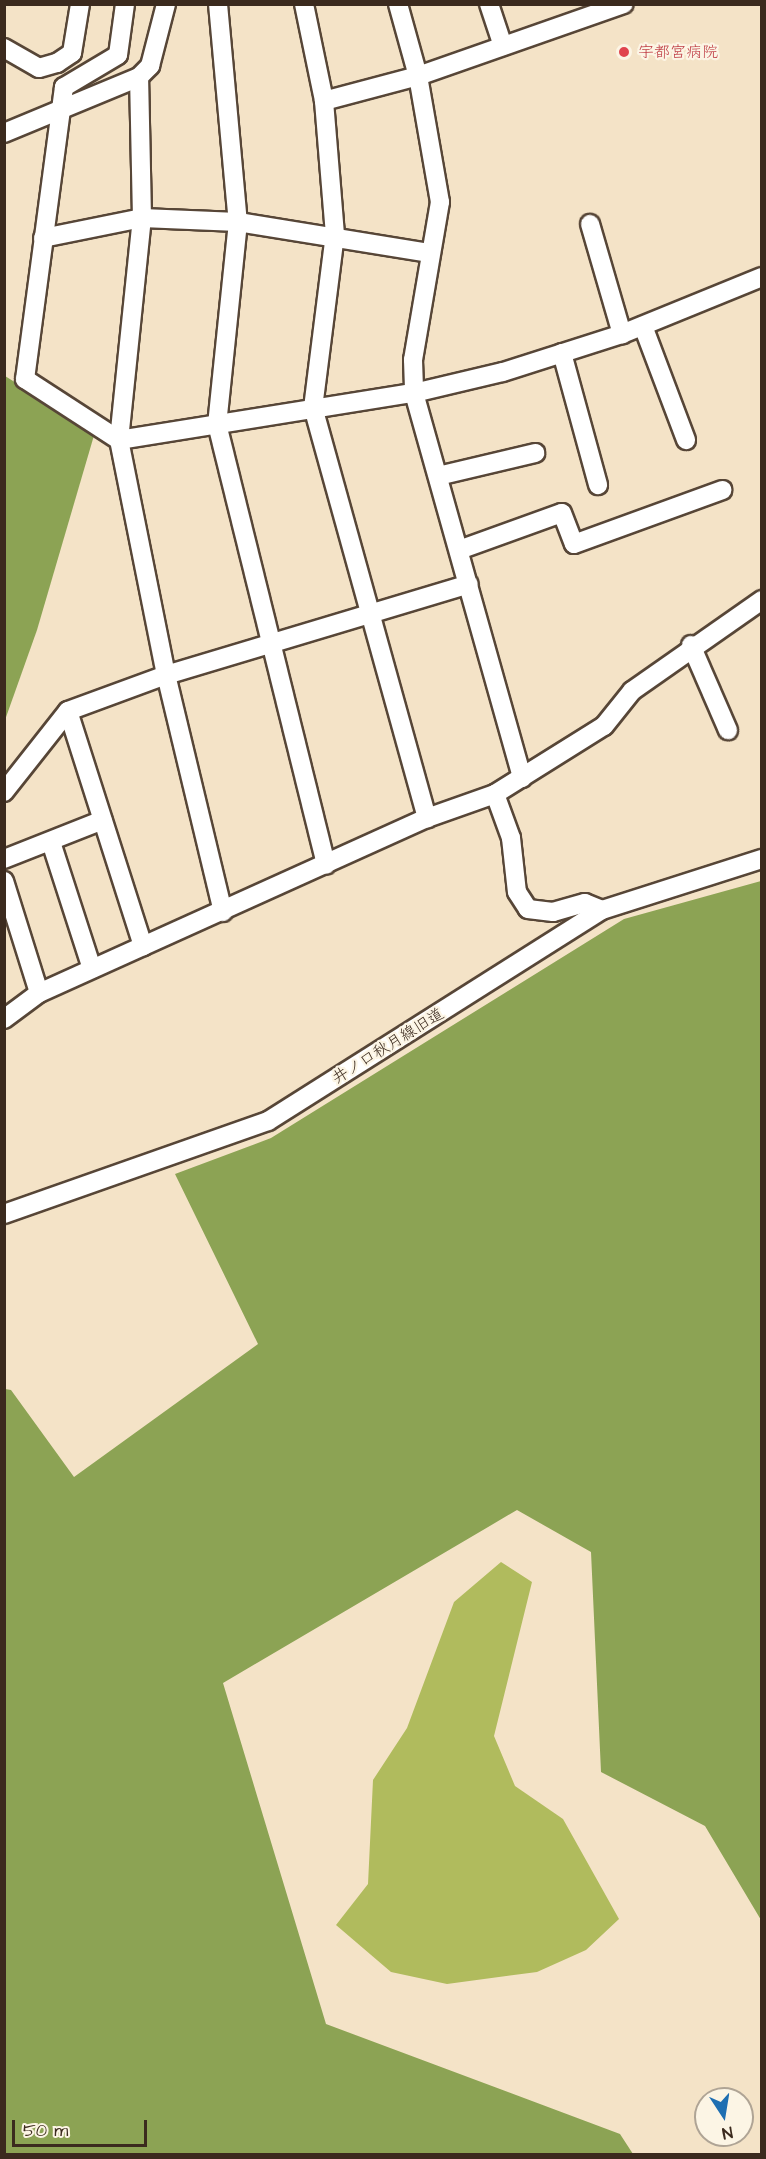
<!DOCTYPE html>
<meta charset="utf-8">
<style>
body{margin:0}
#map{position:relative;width:766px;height:2159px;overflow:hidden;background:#f4e3c7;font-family:"Architects Daughter","Klee One",sans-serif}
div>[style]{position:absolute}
.green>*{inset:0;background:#b0bb5d}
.forest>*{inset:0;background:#8ca354}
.roads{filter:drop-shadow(2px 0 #574637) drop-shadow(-2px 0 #574637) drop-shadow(0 2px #574637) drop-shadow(0 -2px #574637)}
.minor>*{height:18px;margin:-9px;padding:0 9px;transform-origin:9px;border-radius:9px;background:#fff}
.dots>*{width:16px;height:16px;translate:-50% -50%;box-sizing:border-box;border:3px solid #fcf5e5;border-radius:50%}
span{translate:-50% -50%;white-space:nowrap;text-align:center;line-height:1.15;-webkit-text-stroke:4.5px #fcf5e5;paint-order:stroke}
.health-label{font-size:16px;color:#be3a42}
.left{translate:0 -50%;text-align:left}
.street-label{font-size:16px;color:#3b2a1e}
.frame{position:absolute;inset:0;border:6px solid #3b2a1e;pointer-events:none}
.north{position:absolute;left:694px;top:2087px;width:60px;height:60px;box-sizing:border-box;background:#fcf5e5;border:2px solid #afa495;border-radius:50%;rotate:168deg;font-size:16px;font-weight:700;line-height:24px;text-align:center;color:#3b2a1e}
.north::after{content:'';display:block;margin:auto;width:21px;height:27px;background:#1f6fb2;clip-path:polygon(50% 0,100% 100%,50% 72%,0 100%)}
.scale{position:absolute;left:12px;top:2120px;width:135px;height:27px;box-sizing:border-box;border:3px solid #3b2a1e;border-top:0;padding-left:8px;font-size:18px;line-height:21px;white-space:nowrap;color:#3b2a1e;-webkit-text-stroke:4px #fcf5e5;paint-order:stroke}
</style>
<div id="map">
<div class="green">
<div style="clip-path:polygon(501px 1562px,532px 1582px,494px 1736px,515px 1786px,563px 1819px,619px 1919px,586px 1950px,537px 1972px,447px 1984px,391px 1972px,336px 1925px,368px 1884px,373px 1780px,407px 1728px,454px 1602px)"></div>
</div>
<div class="forest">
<div style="clip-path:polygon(5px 376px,95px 432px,37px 630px,5px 720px)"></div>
<div style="clip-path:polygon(761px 881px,761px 1920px,705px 1826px,601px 1772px,591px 1552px,517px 1510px,223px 1683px,326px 2024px,620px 2134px,633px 2154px,5px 2154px,5px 1389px,11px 1390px,74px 1477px,258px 1344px,175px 1174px,271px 1138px,624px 919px)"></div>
</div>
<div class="roads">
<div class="minor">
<div style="left:125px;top:4px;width:51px;rotate:97.8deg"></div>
<div style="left:118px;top:55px;width:63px;rotate:149.3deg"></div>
<div style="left:64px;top:87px;width:295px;rotate:97.6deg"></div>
<div style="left:25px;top:379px;width:112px;rotate:33deg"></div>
<div style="left:119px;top:440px;width:223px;rotate:-84.1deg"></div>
<div style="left:142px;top:218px;width:141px;rotate:-91.2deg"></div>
<div style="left:218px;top:4px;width:219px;rotate:84.8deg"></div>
<div style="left:238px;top:222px;width:203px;rotate:95.9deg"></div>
<div style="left:217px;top:424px;width:454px;rotate:76.1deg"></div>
<div style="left:304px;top:4px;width:99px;rotate:78.3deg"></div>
<div style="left:324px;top:101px;width:133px;rotate:85.3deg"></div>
<div style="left:335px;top:234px;width:174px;rotate:97.2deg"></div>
<div style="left:313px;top:407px;width:427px;rotate:74.5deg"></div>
<div style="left:398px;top:4px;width:75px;rotate:74.5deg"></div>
<div style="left:418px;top:76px;width:128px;rotate:80.1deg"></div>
<div style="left:440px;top:202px;width:160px;rotate:99.7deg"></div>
<div style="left:413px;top:360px;width:33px;rotate:88deg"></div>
<div style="left:414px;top:393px;width:400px;rotate:74.3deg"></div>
<div style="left:489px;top:4px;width:44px;rotate:71.6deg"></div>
<div style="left:4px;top:48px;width:40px;rotate:29.7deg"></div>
<div style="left:39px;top:68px;width:19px;rotate:-16deg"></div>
<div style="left:57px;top:63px;width:18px;rotate:-34deg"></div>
<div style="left:72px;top:53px;width:50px;rotate:-80.7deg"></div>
<div style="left:324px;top:101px;width:97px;rotate:-14.9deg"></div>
<div style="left:418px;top:76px;width:218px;rotate:-19.3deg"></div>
<div style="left:4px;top:133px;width:146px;rotate:-22.5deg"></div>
<div style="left:139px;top:77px;width:16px;rotate:-45deg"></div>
<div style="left:150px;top:66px;width:64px;rotate:-75.5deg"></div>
<div style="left:590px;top:224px;width:115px;rotate:73.8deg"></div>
<div style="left:43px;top:238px;width:101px;rotate:-11.4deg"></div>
<div style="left:142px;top:218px;width:96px;rotate:2.4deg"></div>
<div style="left:238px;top:222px;width:193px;rotate:9.2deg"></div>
<div style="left:643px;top:326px;width:122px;rotate:69.3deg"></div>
<div style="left:562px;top:353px;width:137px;rotate:74.7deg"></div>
<div style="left:438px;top:476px;width:100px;rotate:-13.3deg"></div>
<div style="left:459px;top:550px;width:109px;rotate:-19.8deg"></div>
<div style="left:562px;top:513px;width:33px;rotate:69deg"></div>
<div style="left:574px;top:544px;width:158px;rotate:-20deg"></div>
<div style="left:691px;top:645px;width:93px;rotate:66.5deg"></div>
<div style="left:68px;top:711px;width:247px;rotate:72.3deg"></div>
<div style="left:4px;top:792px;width:103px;rotate:-51.7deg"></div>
<div style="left:68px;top:711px;width:104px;rotate:-20.2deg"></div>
<div style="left:166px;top:675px;width:316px;rotate:-16.7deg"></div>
<div style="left:495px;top:794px;width:47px;rotate:70deg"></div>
<div style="left:511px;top:838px;width:54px;rotate:83.7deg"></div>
<div style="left:517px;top:892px;width:20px;rotate:57deg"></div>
<div style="left:528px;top:909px;width:25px;rotate:7deg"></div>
<div style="left:553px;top:912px;width:33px;rotate:-16deg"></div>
<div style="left:585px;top:903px;width:18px;rotate:22deg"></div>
<div style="left:51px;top:842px;width:133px;rotate:72.1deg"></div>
<div style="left:4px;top:859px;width:106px;rotate:-21.5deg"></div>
<div style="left:4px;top:881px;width:117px;rotate:72.6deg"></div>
<div style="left:223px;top:912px;width:244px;rotate:-103.5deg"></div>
<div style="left:166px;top:675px;width:240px;rotate:-101.3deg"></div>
<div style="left:119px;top:440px;width:299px;rotate:-9.1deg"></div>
<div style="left:414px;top:393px;width:91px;rotate:-13.3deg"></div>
<div style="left:503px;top:372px;width:125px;rotate:-17.7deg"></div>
<div style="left:622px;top:334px;width:151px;rotate:-22.2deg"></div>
<div style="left:4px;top:1019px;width:44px;rotate:-36.6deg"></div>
<div style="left:39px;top:993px;width:426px;rotate:-24.3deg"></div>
<div style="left:427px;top:818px;width:72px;rotate:-19.4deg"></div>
<div style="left:495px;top:794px;width:128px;rotate:-32deg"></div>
<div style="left:604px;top:726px;width:45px;rotate:-51.3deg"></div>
<div style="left:632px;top:691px;width:159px;rotate:-35deg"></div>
<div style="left:4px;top:1214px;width:280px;rotate:-19.4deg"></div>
<div style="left:268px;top:1121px;width:395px;rotate:-32.3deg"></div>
<div style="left:602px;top:910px;width:168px;rotate:-17.7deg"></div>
</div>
</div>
<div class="dots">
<div style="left:624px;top:52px;background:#e0444e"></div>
</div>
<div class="health-label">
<span class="left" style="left:638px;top:52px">宇都宮病院</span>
</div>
<div class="street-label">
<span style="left:388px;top:1046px;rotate:-32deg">井ノ口秋月線旧道</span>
</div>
<div class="frame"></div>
<div class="north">N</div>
<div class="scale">50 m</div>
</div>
